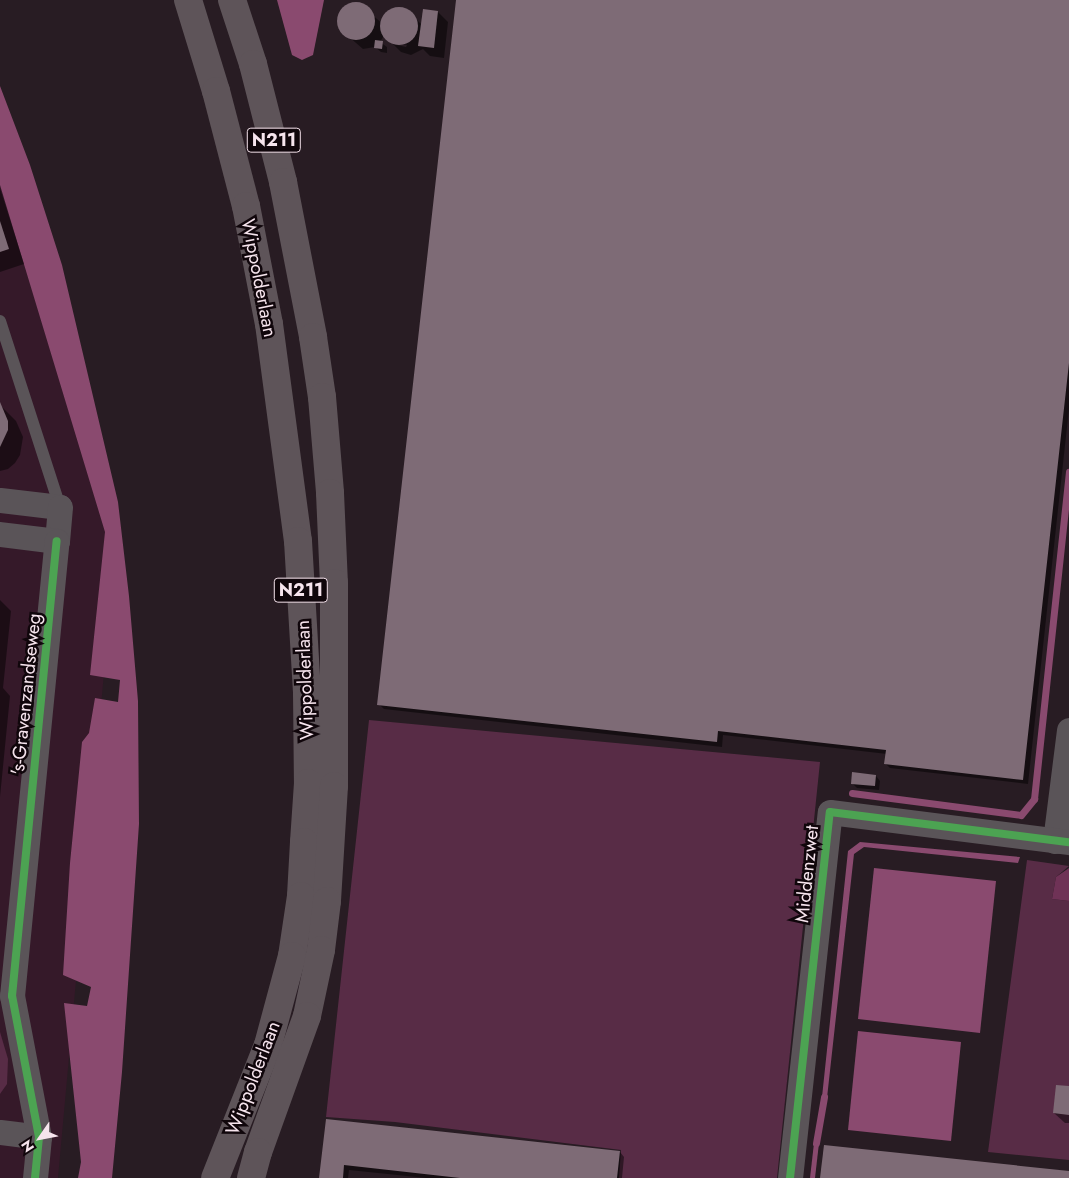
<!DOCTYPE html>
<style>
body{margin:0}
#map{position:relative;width:1069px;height:1178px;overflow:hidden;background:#281c23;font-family:Jost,sans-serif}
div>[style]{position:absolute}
.built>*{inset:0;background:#351929}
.green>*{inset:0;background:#582c46}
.forest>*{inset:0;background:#6f3256}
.water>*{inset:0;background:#8a4a6f}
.shadow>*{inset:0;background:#0007}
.stream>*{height:7px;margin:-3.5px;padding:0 3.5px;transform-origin:3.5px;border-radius:3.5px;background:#8a4a6f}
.building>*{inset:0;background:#7e6b76}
.round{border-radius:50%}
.lane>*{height:12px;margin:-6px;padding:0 6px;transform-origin:6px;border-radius:6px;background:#5a5458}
.street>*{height:25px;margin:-12.5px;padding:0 12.5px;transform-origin:12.5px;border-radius:12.5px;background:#5a5458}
.primary>*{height:28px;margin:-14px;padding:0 14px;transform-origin:14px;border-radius:14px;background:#5e5459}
.cycleway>*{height:8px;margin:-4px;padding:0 4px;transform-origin:4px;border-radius:4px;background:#4ca352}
span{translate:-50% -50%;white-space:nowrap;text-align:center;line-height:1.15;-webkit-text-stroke:5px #10060b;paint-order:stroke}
.shield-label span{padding:1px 4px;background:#10060b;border:1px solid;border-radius:4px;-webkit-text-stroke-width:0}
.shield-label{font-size:18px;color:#f6e4ed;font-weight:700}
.street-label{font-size:19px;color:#f6e4ed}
.north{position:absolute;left:15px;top:1113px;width:50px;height:50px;-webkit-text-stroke:4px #10060b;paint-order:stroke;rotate:237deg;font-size:14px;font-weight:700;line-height:20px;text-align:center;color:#f6e4ed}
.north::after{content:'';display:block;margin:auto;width:18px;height:22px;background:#f6e4ed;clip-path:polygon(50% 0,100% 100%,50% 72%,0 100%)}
</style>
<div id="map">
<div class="built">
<div style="clip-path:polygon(0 160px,112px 529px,108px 629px,58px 1178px,0 1178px)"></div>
</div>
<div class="green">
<div style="clip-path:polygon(369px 720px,820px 762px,777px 1178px,619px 1178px,621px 1150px,395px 1122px,326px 1117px)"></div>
<div style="clip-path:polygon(1027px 860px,1069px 866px,1056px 877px,1052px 899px,1069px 901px,1069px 1160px,988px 1152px)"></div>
<div style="clip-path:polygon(0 1032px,8px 1059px,7px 1084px,0 1094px)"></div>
</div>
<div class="forest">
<div style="clip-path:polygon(1069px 868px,1069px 901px,1052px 899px,1056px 877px)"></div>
</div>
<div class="water">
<div style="clip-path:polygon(277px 0,324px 0,313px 55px,302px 60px,292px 55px)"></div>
<div style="clip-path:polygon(0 86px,30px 165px,62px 265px,118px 502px,129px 596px,138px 701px,139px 824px,122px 1072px,112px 1178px,78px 1178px,81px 1162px,64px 1003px,87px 1006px,91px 987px,63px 975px,70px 863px,82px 742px,89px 733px,95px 698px,118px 702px,120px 680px,90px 675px,105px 532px,0 185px)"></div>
<div style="clip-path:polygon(860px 842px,1020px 857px,1018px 863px,864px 847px,854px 854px,827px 1098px,822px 1097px,848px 851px)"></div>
<div style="clip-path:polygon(874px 868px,996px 881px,980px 1033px,858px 1019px)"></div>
<div style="clip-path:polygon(858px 1031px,961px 1042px,951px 1141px,848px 1130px)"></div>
<div style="clip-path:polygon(814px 1143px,819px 1143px,815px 1178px,810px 1178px)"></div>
</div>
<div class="shadow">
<div style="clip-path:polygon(457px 0,1069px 0,1069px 409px,1028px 784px,890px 768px,885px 763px,887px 754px,723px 735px,722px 747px,384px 709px,379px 704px)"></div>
<div style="clip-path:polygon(359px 4px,383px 24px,385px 16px,397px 9px,403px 9px,411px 14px,422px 25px,438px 12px,448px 22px,444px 58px,430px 56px,423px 49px,411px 55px,401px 52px,393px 44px,406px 47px,407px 45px,392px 41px,392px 43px,385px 34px,380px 42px,387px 47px,387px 53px,381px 52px,375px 47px,363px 49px,341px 30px,338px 18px,347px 6px)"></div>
<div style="clip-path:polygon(0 188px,24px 264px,0 272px)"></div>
<div style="clip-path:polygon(0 405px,16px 421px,23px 437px,20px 455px,15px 463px,8px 469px,0 471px)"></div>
<div style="clip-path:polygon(0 600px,11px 611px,3px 688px,10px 696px,0 797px)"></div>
<div style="clip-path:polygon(876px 776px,880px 781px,879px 790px,857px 788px,852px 783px)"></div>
<div style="clip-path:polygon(1069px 1087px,1069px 1123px,1065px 1123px,1054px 1113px)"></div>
<div style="clip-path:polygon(327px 1120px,620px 1152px,624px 1157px,622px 1178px,426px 1178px,349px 1170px,348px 1178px,321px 1178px)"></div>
</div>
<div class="stream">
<div style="left:852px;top:793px;width:170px;rotate:7.4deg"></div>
<div style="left:1021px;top:815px;width:21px;rotate:-51deg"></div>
<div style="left:1034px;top:799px;width:329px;rotate:-83.9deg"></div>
<div style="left:816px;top:1143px;width:47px;rotate:-80.1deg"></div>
</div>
<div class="building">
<div style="clip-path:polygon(456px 0,1069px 0,1069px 363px,1023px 780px,884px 764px,886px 750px,718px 731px,717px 742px,377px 705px)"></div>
<div class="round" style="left:337px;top:2px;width:38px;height:38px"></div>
<div class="round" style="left:380px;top:7px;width:38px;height:38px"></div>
<div style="clip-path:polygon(423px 9px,438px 11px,434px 48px,418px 46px)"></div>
<div style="clip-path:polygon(375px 40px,383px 41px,382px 49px,374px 48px)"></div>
<div style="clip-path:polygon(0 221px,9px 249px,0 252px)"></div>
<div style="clip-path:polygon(0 402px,8px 421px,8px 430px,0 447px)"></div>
<div style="clip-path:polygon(852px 772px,876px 775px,875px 786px,851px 784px)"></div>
<div style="clip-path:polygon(1056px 1085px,1069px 1086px,1069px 1115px,1053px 1113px)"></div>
<div style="clip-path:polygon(326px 1119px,620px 1151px,617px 1178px,460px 1178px,344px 1165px,343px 1178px,319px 1178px)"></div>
<div style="clip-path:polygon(824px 1145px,1069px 1171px,1069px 1178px,820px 1178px)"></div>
</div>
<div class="lane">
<div style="left:0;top:321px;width:195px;rotate:72.1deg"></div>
</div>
<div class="street">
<div style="left:0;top:500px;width:60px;rotate:6.7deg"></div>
<div style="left:60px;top:507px;width:34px;rotate:95deg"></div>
<div style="left:57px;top:541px;width:57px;rotate:-173deg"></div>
<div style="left:1055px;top:841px;width:112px;rotate:-82.8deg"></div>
<div style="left:0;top:1132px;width:39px;rotate:7deg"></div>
<div style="left:35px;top:1178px;width:41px;rotate:-84.4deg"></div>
<div style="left:39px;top:1137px;width:144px;rotate:-100.8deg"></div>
<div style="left:12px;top:996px;width:457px;rotate:-84.4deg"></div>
<div style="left:790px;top:1178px;width:368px;rotate:-83.8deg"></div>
<div style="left:830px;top:812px;width:241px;rotate:7.2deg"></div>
</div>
<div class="primary">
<div style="left:188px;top:0;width:95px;rotate:72.9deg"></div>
<div style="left:216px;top:91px;width:119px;rotate:75.4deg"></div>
<div style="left:246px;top:206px;width:120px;rotate:79deg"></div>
<div style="left:269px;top:324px;width:219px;rotate:82.4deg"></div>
<div style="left:298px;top:541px;width:152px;rotate:86.6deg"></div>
<div style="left:307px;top:693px;width:90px;rotate:89.4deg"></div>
<div style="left:308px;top:783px;width:59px;rotate:93.9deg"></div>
<div style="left:304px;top:842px;width:54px;rotate:93.2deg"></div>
<div style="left:301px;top:896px;width:61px;rotate:98.5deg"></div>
<div style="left:292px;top:956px;width:92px;rotate:105.1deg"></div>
<div style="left:268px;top:1045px;width:143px;rotate:111.7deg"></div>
<div style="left:232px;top:0;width:67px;rotate:71.8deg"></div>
<div style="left:253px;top:64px;width:122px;rotate:75.7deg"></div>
<div style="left:283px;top:182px;width:158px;rotate:79deg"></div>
<div style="left:313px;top:337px;width:61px;rotate:81.5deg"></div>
<div style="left:322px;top:397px;width:96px;rotate:85.2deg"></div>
<div style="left:330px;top:493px;width:90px;rotate:87.5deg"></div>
<div style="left:334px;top:583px;width:203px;rotate:90deg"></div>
<div style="left:334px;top:786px;width:115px;rotate:93.5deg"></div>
<div style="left:327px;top:901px;width:49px;rotate:97deg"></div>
<div style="left:321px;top:950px;width:67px;rotate:102deg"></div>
<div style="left:307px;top:1016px;width:145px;rotate:109.8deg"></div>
<div style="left:258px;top:1152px;width:27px;rotate:105deg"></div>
</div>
<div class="cycleway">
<div style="left:35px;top:1178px;width:41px;rotate:-84.4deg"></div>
<div style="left:39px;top:1137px;width:144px;rotate:-100.8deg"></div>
<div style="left:12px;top:996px;width:457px;rotate:-84.4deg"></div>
<div style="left:790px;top:1178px;width:368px;rotate:-83.8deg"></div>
<div style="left:830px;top:812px;width:241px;rotate:7.2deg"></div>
</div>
<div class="shield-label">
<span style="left:274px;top:140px">N211</span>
<span style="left:301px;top:590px">N211</span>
</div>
<div class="street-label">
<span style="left:259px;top:278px;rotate:79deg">Wippolderlaan</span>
<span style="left:305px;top:680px;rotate:-92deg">Wippolderlaan</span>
<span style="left:26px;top:694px;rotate:-84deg">'s-Gravenzandseweg</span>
<span style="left:807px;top:874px;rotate:-84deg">Middenzwet</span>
<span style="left:253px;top:1078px;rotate:-69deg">Wippolderlaan</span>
</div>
<div class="north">N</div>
</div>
